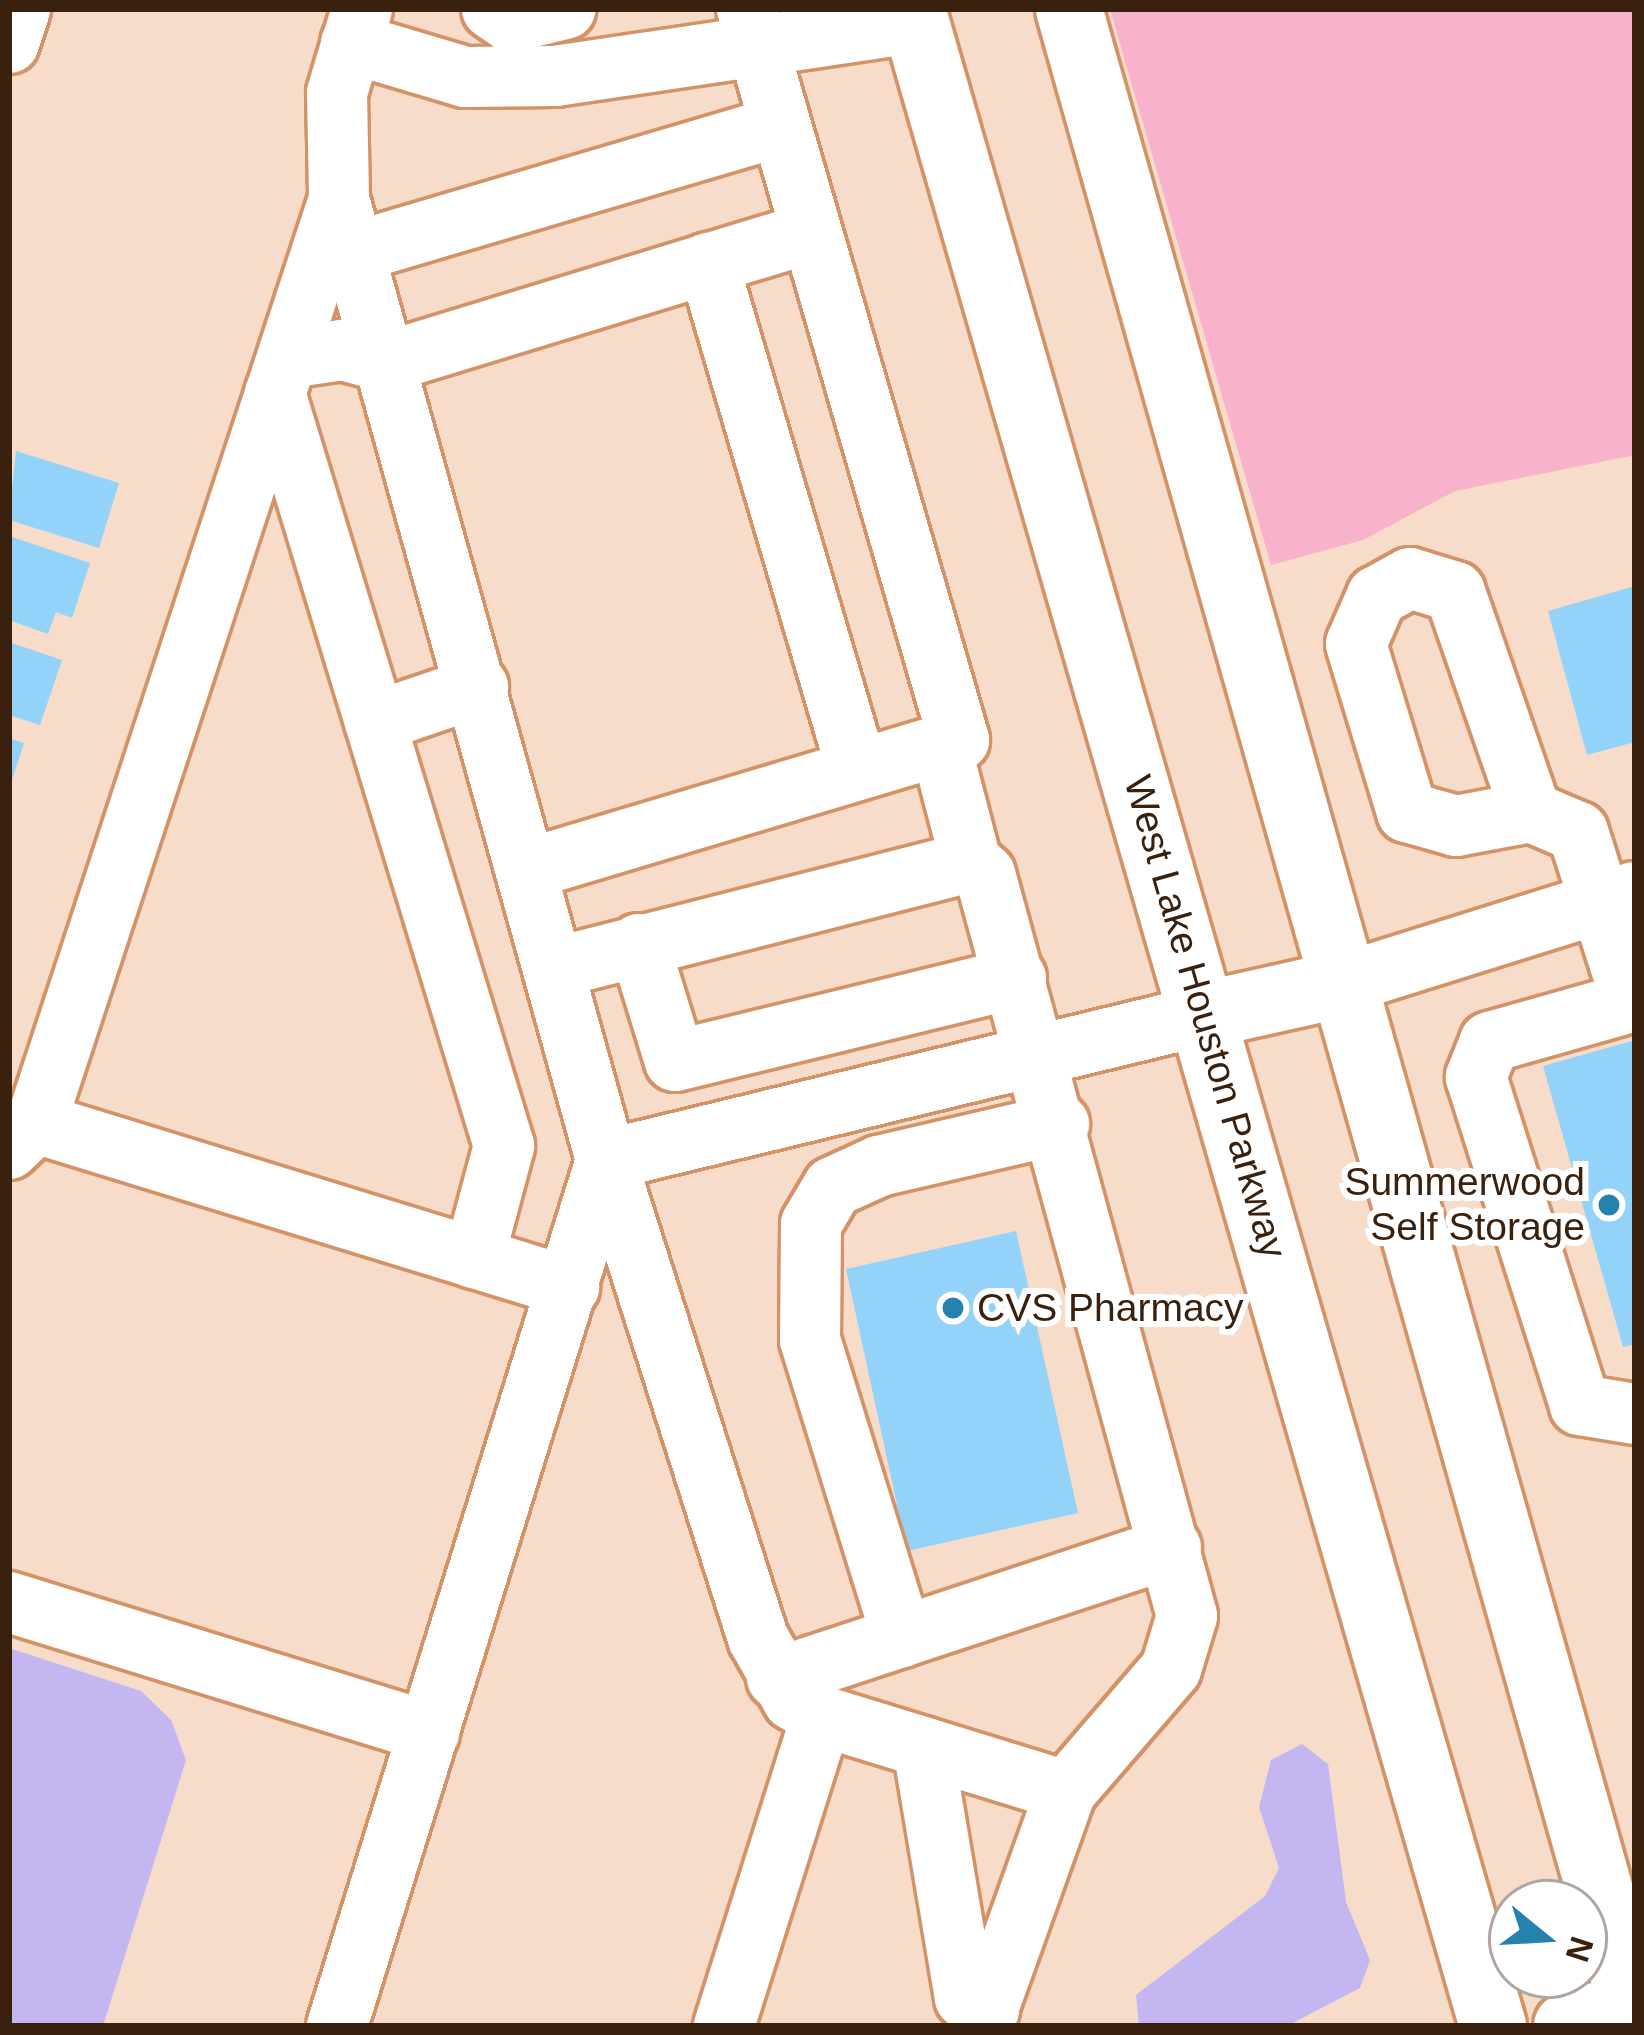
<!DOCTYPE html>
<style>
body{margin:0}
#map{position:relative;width:1644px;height:2035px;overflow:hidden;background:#f7dcca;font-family:Helvetica,sans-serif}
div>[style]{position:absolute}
.green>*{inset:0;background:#f8b2cc}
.water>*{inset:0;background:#c4b6f1}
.building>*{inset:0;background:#94d3f9}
.roads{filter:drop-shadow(3px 0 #d39367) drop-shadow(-3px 0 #d39367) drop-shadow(0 3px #d39367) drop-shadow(0 -3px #d39367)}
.minor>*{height:60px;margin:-30px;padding:0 30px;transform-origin:30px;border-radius:30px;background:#fff}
.major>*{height:66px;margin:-33px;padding:0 33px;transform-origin:33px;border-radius:33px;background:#fff}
.dots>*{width:33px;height:33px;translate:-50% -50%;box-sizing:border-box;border:6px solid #fff;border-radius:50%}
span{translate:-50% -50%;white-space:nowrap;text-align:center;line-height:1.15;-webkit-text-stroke:12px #fff;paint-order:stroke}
.street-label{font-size:39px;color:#3a210e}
.poi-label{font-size:39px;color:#3a210e}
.right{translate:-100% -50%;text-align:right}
.left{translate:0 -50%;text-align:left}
.frame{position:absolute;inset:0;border:12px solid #3a210e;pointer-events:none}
.north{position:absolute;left:1488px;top:1879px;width:120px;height:120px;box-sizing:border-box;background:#fff;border:3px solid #b0a69f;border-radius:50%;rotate:108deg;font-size:33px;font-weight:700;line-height:48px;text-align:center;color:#3a210e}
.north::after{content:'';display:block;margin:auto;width:42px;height:54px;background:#2581ae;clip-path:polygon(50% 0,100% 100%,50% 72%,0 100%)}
</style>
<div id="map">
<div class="green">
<div style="clip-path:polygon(1110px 9px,1635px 9px,1635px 455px,1455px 491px,1363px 540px,1271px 565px)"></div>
</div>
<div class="water">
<div style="clip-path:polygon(9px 1648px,141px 1691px,171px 1720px,186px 1760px,103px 2026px,9px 2026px)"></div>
<div style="clip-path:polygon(1302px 1744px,1328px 1764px,1346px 1902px,1370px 1960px,1360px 1988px,1287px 2026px,1139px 2026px,1136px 1995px,1265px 1896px,1279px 1868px,1259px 1807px,1271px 1760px)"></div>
</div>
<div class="building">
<div style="clip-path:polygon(16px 451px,119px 483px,99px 548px,9px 520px)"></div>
<div style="clip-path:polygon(9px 536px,90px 563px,72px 618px,56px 612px,48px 634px,9px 620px)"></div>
<div style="clip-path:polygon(1635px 586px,1635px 742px,1587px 755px,1548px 611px)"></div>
<div style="clip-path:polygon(9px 642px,62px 660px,40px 725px,9px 715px)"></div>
<div style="clip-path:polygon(9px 738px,24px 743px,10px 786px,9px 786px)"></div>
<div style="clip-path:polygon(1635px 1040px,1635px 1344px,1623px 1347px,1543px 1066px)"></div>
<div style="clip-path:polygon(1016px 1231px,1078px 1513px,907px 1551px,846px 1269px)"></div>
</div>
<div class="roads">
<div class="minor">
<div style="left:362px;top:9px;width:88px;rotate:106.6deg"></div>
<div style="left:337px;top:93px;width:106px;rotate:88.9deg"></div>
<div style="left:339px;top:199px;width:997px;rotate:74.47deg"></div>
<div style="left:606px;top:1160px;width:502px;rotate:72.36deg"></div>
<div style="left:758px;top:1638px;width:71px;rotate:60.6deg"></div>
<div style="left:793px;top:1700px;width:33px;rotate:29deg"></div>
<div style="left:822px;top:1716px;width:255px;rotate:17.1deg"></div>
<div style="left:492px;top:9px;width:23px;rotate:34deg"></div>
<div style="left:511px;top:22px;width:56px;rotate:-13.5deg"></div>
<div style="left:9px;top:43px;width:36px;rotate:-72deg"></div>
<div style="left:351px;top:43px;width:119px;rotate:16.6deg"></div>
<div style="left:465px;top:77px;width:90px;rotate:-0.6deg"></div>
<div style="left:555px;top:76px;width:365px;rotate:-8.4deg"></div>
<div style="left:355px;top:252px;width:443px;rotate:-16.5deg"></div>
<div style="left:708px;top:263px;width:527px;rotate:73.59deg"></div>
<div style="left:288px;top:358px;width:55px;rotate:-8.4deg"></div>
<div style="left:342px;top:350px;width:47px;rotate:14.9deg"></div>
<div style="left:387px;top:362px;width:443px;rotate:-17deg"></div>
<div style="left:275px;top:393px;width:787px;rotate:73.08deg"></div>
<div style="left:504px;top:1146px;width:116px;rotate:105deg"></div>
<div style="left:375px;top:722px;width:109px;rotate:-18.8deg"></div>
<div style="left:941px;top:747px;width:119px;rotate:75.4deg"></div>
<div style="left:1531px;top:812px;width:233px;rotate:-109.1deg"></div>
<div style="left:1455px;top:592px;width:47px;rotate:-162.7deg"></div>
<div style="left:1410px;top:578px;width:38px;rotate:151deg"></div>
<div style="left:1377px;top:596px;width:52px;rotate:113.6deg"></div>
<div style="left:1356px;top:644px;width:176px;rotate:73.1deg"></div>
<div style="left:1407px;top:812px;width:51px;rotate:15.9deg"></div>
<div style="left:1456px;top:826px;width:76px;rotate:-10.6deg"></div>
<div style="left:1531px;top:812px;width:51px;rotate:23.1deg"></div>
<div style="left:1578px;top:832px;width:178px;rotate:72.4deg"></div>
<div style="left:528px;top:869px;width:450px;rotate:-16.7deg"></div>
<div style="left:959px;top:740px;width:761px;rotate:-106.17deg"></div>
<div style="left:639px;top:944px;width:122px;rotate:72.9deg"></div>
<div style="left:675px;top:1061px;width:351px;rotate:-13.7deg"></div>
<div style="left:554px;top:968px;width:430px;rotate:-14.3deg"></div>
<div style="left:971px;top:862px;width:18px;rotate:41deg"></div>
<div style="left:985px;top:874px;width:769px;rotate:74.77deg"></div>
<div style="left:1187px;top:1616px;width:55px;rotate:106.8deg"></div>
<div style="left:1171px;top:1669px;width:161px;rotate:130.7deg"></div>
<div style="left:1066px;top:1791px;width:250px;rotate:109.7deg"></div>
<div style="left:1338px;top:985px;width:311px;rotate:-17.4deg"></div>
<div style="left:1635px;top:1001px;width:151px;rotate:164.2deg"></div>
<div style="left:1490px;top:1042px;width:38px;rotate:112deg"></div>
<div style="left:1476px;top:1077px;width:344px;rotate:72.4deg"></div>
<div style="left:1580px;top:1405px;width:56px;rotate:9.3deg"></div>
<div style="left:36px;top:1123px;width:972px;rotate:-71.84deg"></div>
<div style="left:9px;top:1149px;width:37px;rotate:-44deg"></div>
<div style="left:36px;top:1123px;width:558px;rotate:17.1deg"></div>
<div style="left:606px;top:1160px;width:619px;rotate:-13.63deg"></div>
<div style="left:9px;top:1602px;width:440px;rotate:17.2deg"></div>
<div style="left:902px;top:1637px;width:311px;rotate:-107.2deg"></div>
<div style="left:810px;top:1340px;width:116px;rotate:-89.5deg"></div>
<div style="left:811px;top:1224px;width:43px;rotate:-59.3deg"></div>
<div style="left:833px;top:1187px;width:51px;rotate:-24.5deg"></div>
<div style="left:879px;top:1166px;width:185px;rotate:-13.1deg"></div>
<div style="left:777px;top:1678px;width:415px;rotate:-18.3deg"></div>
<div style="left:923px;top:1747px;width:254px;rotate:80.5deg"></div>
<div style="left:965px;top:1998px;width:27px;rotate:27deg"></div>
<div style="left:337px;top:2026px;width:907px;rotate:-72.74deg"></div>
<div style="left:724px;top:2026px;width:325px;rotate:-72.5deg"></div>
</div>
<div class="major">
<div style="left:912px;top:9px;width:2099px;rotate:73.93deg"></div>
<div style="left:1069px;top:9px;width:2085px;rotate:74.25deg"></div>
<div style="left:1208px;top:1014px;width:133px;rotate:-12.6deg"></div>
<div style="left:1567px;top:2026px;width:72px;rotate:-18.7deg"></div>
</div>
</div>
<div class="dots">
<div style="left:1609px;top:1205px;background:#2581ae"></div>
<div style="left:953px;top:1308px;background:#2581ae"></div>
</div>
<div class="street-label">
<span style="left:1205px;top:1017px;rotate:74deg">West Lake Houston Parkway</span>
</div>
<div class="poi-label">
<span class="right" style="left:1585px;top:1205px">Summerwood<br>Self Storage</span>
<span class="left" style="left:977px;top:1308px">CVS Pharmacy</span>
</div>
<div class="frame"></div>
<div class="north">N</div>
</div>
